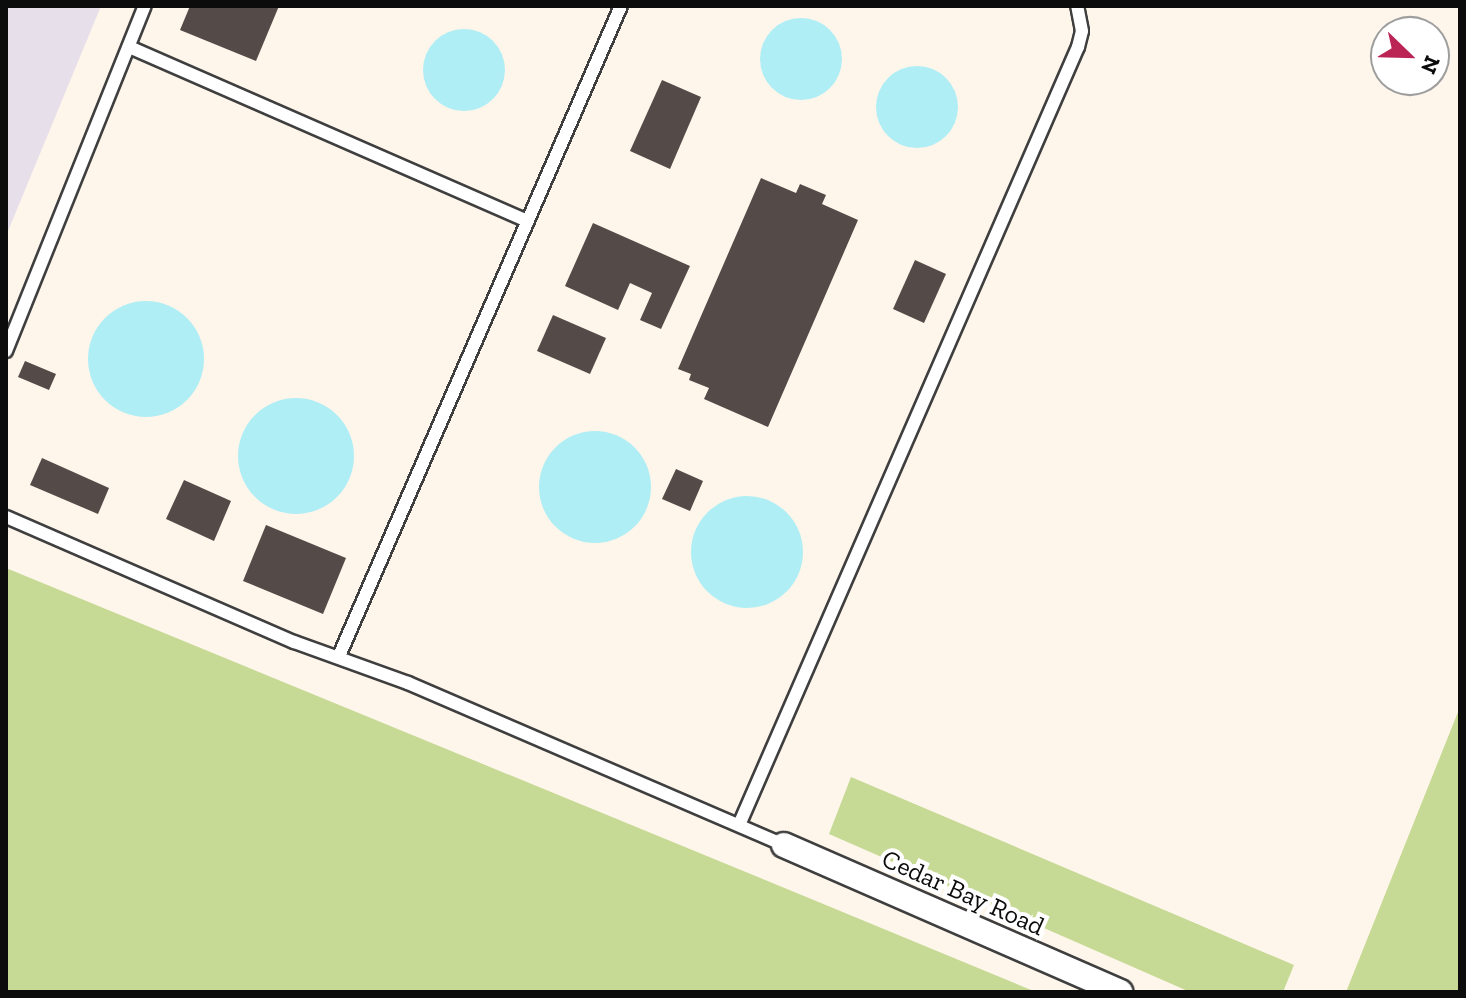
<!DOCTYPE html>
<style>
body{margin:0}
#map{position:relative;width:1466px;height:998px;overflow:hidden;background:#fff6eb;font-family:"Zilla Slab",serif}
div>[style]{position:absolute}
.industrial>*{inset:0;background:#e7e0eb}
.forest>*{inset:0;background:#c6d995}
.water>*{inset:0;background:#b0eef5}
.round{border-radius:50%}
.building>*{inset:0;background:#544a48}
.roads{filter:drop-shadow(2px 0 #3f3f3f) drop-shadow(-2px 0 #3f3f3f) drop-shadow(0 2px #3f3f3f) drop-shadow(0 -2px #3f3f3f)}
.service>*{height:12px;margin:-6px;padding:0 6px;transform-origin:6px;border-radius:6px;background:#fff}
.minor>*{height:24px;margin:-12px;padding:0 12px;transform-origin:12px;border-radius:12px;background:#fff}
span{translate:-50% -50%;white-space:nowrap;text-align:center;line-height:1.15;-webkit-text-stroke:8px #fff;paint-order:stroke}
.street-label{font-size:26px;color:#0c0c0c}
.frame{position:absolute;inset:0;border:8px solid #0c0c0c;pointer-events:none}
.north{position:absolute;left:1370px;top:16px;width:80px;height:80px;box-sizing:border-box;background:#fff;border:2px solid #9e9e9e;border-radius:50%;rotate:113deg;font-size:22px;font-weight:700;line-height:32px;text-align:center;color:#0c0c0c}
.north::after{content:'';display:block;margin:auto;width:28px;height:36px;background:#ba2555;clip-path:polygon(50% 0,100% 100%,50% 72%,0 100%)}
</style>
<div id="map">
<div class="industrial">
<div style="clip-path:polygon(6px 6px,101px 6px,6px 236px)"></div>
</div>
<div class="forest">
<div style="clip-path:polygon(6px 568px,804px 896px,1036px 992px,6px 992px)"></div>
<div style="clip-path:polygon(1460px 707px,1460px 992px,1346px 992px)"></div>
<div style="clip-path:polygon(851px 777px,1294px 965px,1283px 992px,1190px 992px,829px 834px)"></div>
</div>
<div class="water">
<div class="round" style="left:760px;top:18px;width:82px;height:82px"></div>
<div class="round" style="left:423px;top:29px;width:82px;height:82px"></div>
<div class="round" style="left:876px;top:66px;width:82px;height:82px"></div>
<div class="round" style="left:88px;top:301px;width:116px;height:116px"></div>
<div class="round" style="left:238px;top:398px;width:116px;height:116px"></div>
<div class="round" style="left:539px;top:431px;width:112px;height:112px"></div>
<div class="round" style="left:691px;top:496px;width:112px;height:112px"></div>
</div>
<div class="building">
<div style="clip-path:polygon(190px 6px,279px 6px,256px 61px,180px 30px)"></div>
<div style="clip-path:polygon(662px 80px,701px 97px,670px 169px,630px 151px)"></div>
<div style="clip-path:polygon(761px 178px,796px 193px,800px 184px,826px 195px,822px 204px,858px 220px,768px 427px,704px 399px,709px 388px,689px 380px,691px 374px,678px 369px)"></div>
<div style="clip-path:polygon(593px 223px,690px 266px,661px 329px,640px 320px,652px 293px,630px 283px,618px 310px,565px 286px)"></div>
<div style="clip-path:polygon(915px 260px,946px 274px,924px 323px,893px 309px)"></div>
<div style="clip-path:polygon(553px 315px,606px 338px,590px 374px,537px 351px)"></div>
<div style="clip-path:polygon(25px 361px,56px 374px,49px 390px,18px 377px)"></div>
<div style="clip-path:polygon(42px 458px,109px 488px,98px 514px,30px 485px)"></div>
<div style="clip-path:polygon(676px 469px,703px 481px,690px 511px,662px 499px)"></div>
<div style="clip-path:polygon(184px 480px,231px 501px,214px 541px,166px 519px)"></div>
<div style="clip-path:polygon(266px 525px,346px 558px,323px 614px,243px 581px)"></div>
</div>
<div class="roads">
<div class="service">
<div style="left:129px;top:47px;width:435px;rotate:23.6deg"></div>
<div style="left:6px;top:351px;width:372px;rotate:-68.1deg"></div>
<div style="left:6px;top:517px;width:314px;rotate:23.5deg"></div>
<div style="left:294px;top:642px;width:121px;rotate:19.8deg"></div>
<div style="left:408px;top:683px;width:409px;rotate:23.3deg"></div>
<div style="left:339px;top:656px;width:709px;rotate:-66.55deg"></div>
<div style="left:739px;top:825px;width:849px;rotate:-66.46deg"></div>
<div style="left:1078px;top:47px;width:16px;rotate:-76deg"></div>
<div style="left:1082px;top:31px;width:25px;rotate:-101deg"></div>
</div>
<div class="minor">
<div style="left:784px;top:845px;width:367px;rotate:23.6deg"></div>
</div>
</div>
<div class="street-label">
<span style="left:963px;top:893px;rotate:24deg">Cedar Bay Road</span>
</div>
<div class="frame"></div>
<div class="north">N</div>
</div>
